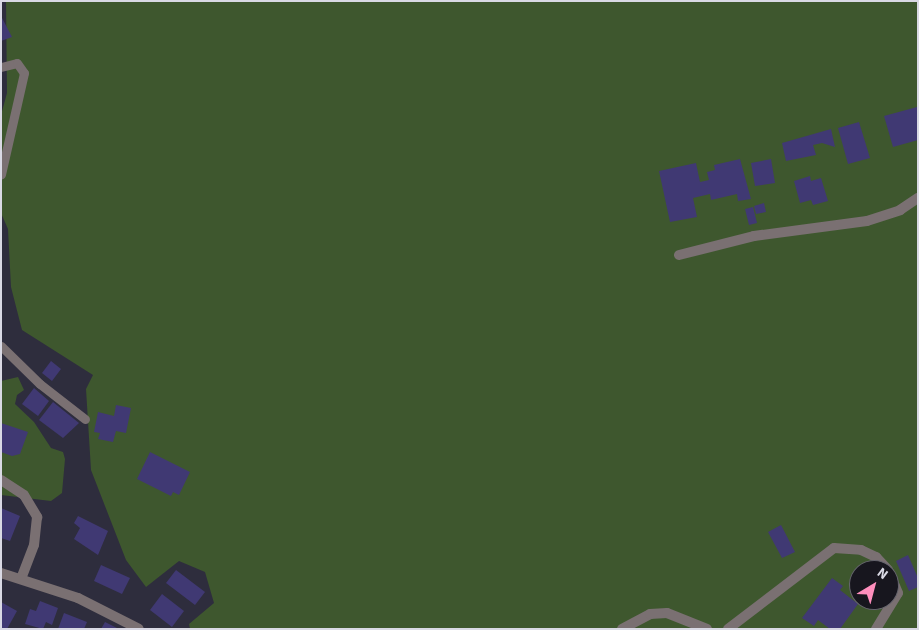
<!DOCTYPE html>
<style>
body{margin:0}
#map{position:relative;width:919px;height:630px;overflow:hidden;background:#2e2d3d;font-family:"Source Sans 3",sans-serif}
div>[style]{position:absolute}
.green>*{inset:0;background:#3e572e}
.building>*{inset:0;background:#403973}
.lane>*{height:9px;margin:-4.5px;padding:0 4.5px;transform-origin:4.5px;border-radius:4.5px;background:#7a7072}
.street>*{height:10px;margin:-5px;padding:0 5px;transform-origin:5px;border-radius:5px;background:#7a7072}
span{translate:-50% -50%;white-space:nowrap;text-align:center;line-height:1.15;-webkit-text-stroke:4px #17161e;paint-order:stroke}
.frame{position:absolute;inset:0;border:2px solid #d9d9e4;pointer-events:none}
.north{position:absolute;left:849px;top:560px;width:50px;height:50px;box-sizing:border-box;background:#17161e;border:1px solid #65646d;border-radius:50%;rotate:37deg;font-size:14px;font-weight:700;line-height:20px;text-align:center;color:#d9d9e4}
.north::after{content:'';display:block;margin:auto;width:18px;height:22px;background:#fe8ebc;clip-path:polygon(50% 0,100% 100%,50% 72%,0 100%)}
</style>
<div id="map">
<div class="green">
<div style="clip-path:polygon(evenodd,6px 1px,918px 1px,918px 629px,190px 629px,189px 624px,214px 603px,205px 572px,179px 561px,146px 587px,126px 560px,91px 470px,86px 389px,93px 375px,22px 330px,11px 287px,8px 229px,1px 213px,1px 115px,7px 93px,6px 1px,859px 570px,889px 570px,889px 600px,859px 600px,859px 570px)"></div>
<div style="clip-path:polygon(18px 377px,24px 390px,17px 395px,15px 404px,34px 422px,51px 448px,63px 452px,65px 459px,62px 493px,51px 501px,1px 495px,1px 381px)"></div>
</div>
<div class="building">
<div style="clip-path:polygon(1px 16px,12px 37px,1px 41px)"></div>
<div style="clip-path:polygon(917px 107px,918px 140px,893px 147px,884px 116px)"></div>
<div style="clip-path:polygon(859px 122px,870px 158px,848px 164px,838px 128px)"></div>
<div style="clip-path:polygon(831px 129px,835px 147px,822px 143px,813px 145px,816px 155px,786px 161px,782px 143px)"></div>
<div style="clip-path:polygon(740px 159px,751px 199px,738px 201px,737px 194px,711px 200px,710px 194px,693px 198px,697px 217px,670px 222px,659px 171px,696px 163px,700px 182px,709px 180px,707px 172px,715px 170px,714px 165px)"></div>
<div style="clip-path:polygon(771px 159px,775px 183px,755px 186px,751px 163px)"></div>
<div style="clip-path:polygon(810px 176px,811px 181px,821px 178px,828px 201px,813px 205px,811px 200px,800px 203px,794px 181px)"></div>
<div style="clip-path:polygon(764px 203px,766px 212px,756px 214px,754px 206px)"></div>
<div style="clip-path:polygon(753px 207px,757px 223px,749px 225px,745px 209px)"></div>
<div style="clip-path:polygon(51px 361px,61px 369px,52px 381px,42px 373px)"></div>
<div style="clip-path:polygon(34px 388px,49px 401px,38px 416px,22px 404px)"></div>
<div style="clip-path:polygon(53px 402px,79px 423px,63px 438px,39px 420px)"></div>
<div style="clip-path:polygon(116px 405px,131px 408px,126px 433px,116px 431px,113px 442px,98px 439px,100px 433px,94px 432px,98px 412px,114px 416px)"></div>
<div style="clip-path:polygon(1px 423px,28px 432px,20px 454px,12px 456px,1px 452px)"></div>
<div style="clip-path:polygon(150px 452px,190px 472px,179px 495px,173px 492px,171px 496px,137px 479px)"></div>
<div style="clip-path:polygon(1px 508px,20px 516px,10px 541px,1px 538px)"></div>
<div style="clip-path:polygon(78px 516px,108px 531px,98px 555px,74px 539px,80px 528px,74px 523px)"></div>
<div style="clip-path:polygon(781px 525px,795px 552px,782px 558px,768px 532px)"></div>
<div style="clip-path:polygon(908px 555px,918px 578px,918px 587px,909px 591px,896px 561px)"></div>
<div style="clip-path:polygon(101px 565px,130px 578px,122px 594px,94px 581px)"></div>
<div style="clip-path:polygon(176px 570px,205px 592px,195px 605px,166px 583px)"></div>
<div style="clip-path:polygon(832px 578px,843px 586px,840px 590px,858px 604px,840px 629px,830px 629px,818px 620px,814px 626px,802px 618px)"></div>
<div style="clip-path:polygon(162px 594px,184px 611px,172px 627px,150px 610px)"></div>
<div style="clip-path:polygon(40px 601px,58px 608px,52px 625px,46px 622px,43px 629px,25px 624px,30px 609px,36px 611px)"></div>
<div style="clip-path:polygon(1px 602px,17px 611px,7px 629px,1px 629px)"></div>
<div style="clip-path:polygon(64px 613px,87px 622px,84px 629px,58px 629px)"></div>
<div style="clip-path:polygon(105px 622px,119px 629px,101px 629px)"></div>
</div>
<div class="lane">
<div style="left:1px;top:67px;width:16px;rotate:-14deg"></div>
<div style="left:17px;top:63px;width:12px;rotate:55deg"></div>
<div style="left:24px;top:73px;width:104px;rotate:102.8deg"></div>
<div style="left:1px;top:346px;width:54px;rotate:44.3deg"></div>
<div style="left:40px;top:384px;width:57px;rotate:37.9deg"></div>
</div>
<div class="street">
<div style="left:679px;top:255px;width:77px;rotate:-14.2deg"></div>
<div style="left:754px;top:236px;width:114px;rotate:-7.6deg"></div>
<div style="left:867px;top:221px;width:35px;rotate:-18deg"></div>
<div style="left:900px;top:210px;width:22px;rotate:-34deg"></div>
<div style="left:1px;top:480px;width:27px;rotate:33deg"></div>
<div style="left:24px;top:495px;width:26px;rotate:59deg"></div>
<div style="left:37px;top:517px;width:28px;rotate:96deg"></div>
<div style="left:34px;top:545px;width:36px;rotate:111deg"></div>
<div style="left:1px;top:573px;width:81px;rotate:18deg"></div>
<div style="left:78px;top:598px;width:68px;rotate:26.9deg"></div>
<div style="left:622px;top:629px;width:32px;rotate:-28deg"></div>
<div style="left:650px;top:614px;width:17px;rotate:-3deg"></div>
<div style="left:667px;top:613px;width:43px;rotate:21.8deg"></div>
<div style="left:728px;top:629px;width:133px;rotate:-37.4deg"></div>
<div style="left:834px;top:548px;width:27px;rotate:4deg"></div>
<div style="left:861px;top:550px;width:17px;rotate:25deg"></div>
<div style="left:876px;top:557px;width:18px;rotate:47deg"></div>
<div style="left:876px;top:629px;width:42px;rotate:-58.6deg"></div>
<div style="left:898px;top:593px;width:23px;rotate:-113deg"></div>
</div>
<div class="frame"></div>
<div class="north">N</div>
</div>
